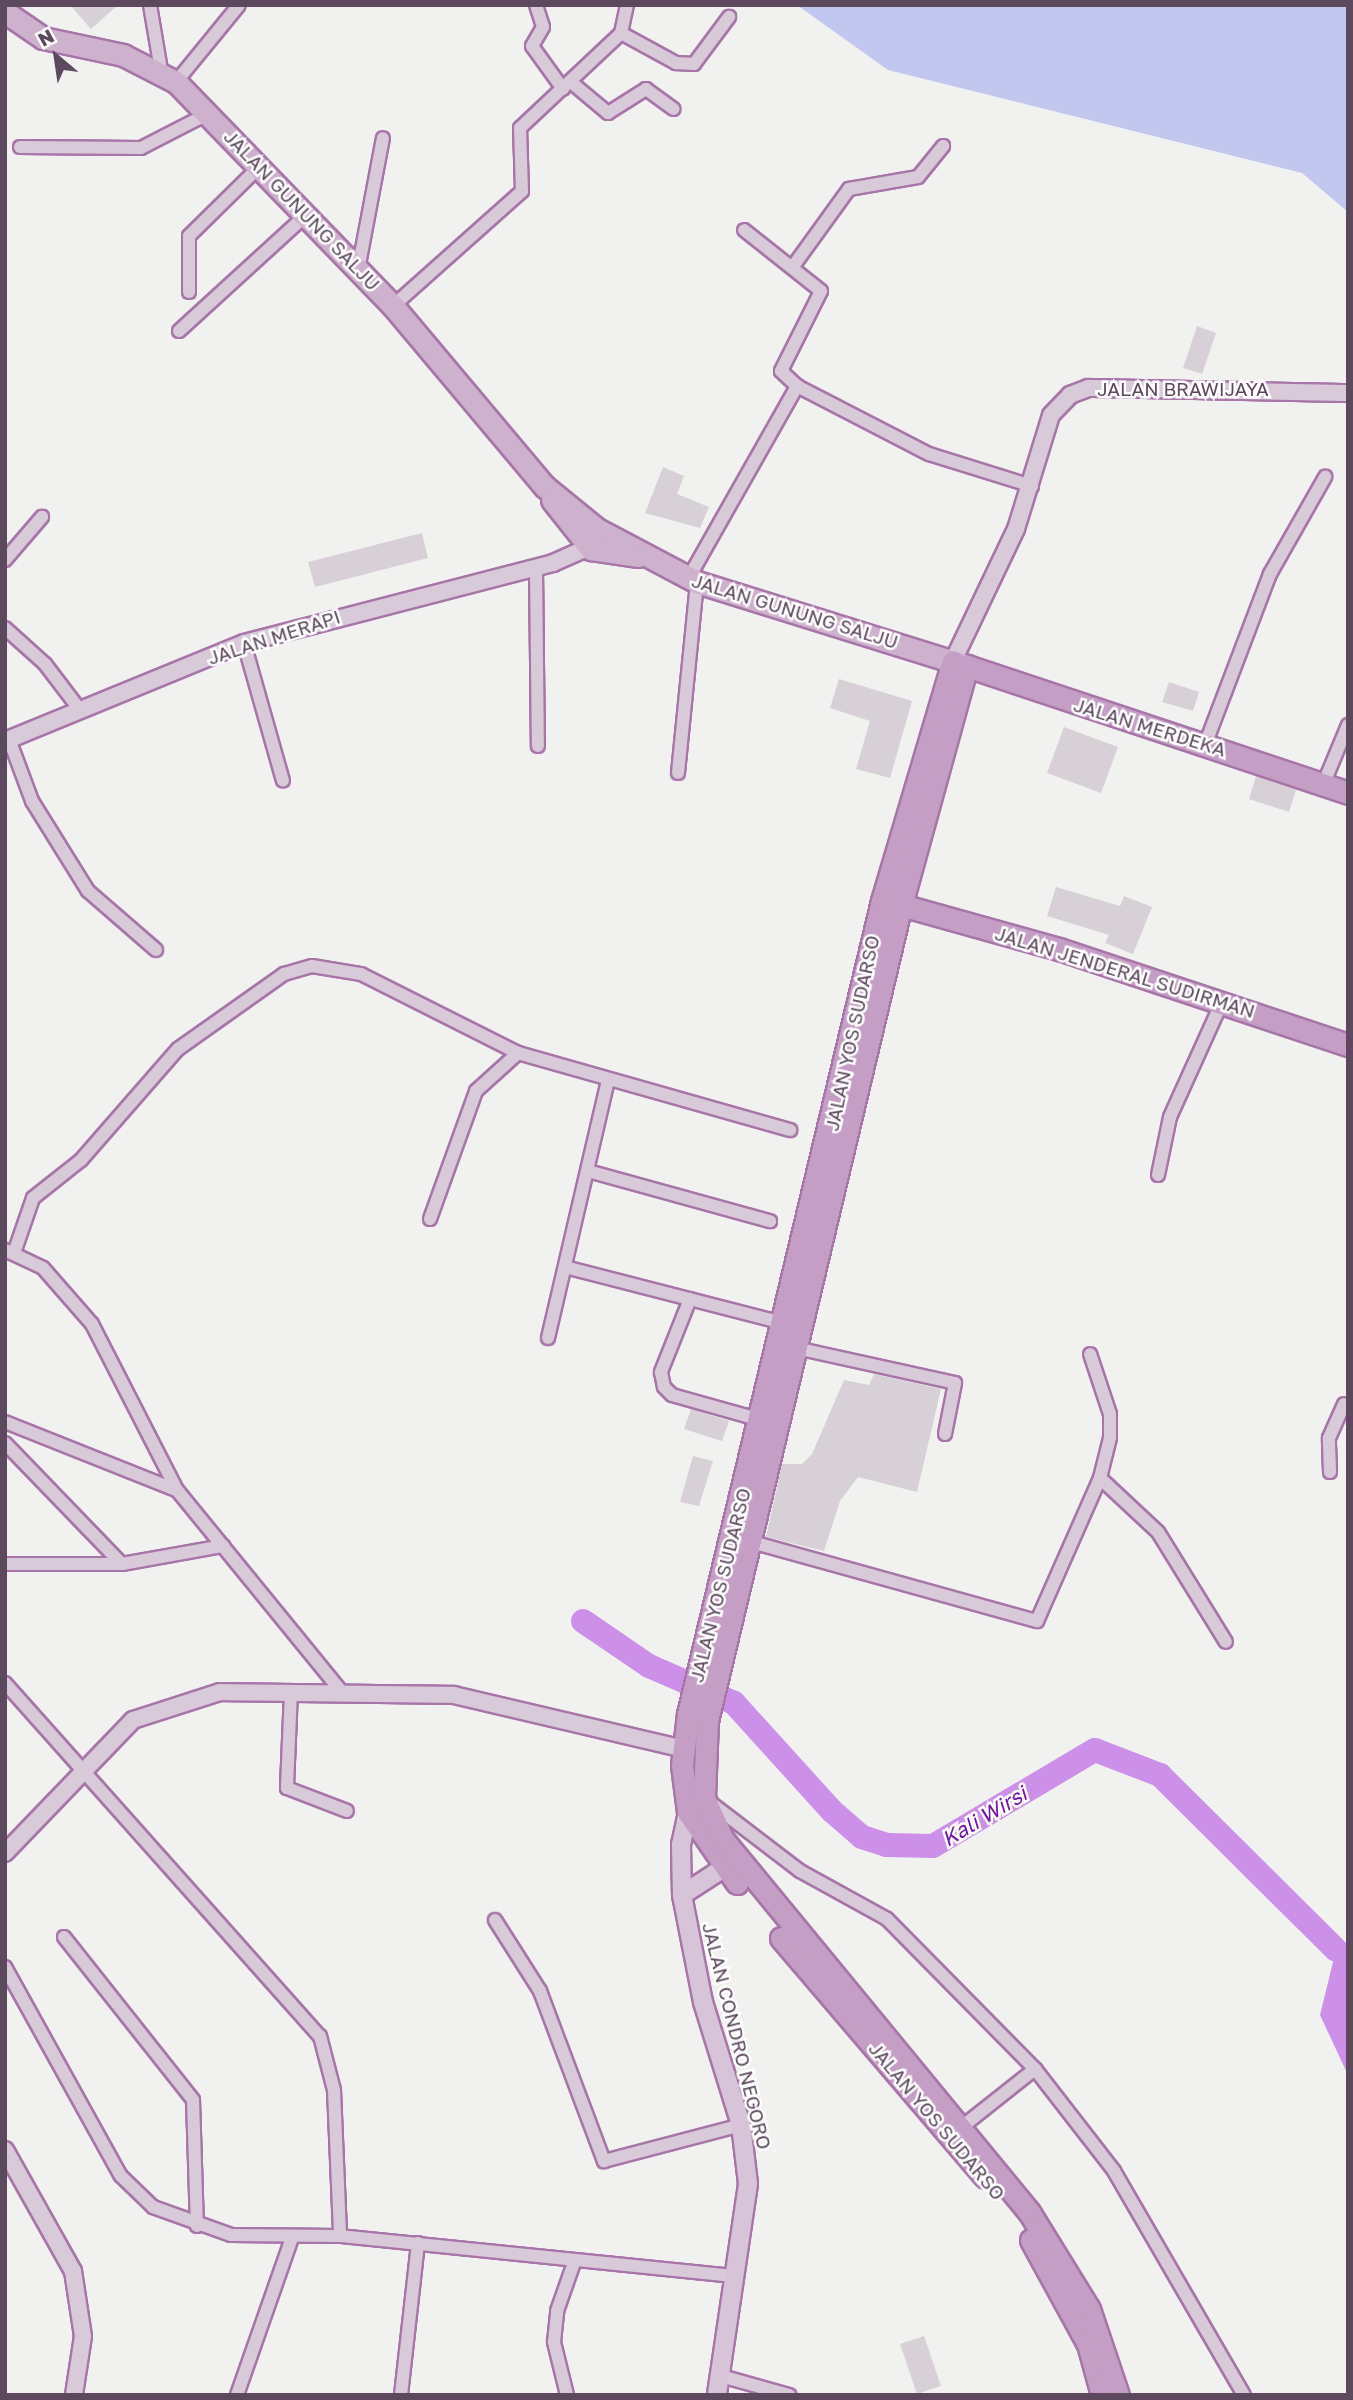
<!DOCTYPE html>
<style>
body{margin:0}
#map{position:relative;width:1353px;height:2400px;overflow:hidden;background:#f1f2f0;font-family:"Golos Text",sans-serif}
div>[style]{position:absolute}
.green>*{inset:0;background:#c1c7ee}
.water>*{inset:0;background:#cc90e9}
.river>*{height:24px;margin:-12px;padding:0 12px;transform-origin:12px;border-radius:12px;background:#cc90e9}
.building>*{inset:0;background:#d7d0d6}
.roads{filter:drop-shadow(2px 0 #a875a8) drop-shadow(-2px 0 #a875a8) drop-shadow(0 2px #a875a8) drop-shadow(0 -2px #a875a8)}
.minor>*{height:12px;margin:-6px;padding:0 6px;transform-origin:6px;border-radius:6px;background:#d8cad9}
.tertiary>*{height:16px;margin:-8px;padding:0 8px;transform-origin:8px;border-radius:8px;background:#d8cad9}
.secondary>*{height:18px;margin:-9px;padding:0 9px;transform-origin:9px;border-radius:9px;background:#d8c4d8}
.primary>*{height:21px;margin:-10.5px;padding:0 10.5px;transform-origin:10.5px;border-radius:10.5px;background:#cdb1cd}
.trunk>*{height:21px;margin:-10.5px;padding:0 10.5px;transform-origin:10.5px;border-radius:10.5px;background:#c49ec4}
span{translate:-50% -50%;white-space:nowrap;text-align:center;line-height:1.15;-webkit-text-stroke:5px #fff;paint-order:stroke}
.street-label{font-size:19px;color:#5c495d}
.water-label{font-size:21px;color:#7713a6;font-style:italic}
.frame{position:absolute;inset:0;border:7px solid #5c495d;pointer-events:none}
.north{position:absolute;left:21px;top:21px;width:70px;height:70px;-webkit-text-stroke:5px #fff;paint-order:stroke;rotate:331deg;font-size:19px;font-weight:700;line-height:28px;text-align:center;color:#5c495d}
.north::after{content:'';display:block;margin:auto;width:24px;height:32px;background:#5c495d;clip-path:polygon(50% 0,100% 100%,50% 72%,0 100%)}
</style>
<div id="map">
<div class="green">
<div style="clip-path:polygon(797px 5px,1348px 5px,1348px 212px,1302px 173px,888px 70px)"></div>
</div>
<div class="water">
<div style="clip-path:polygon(1348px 1944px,1348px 2075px,1320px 2015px,1336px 1950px)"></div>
</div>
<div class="river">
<div style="left:583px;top:1621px;width:80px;rotate:34.3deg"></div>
<div style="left:649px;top:1666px;width:93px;rotate:23.5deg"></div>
<div style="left:734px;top:1703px;width:146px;rotate:47.8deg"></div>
<div style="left:832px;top:1811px;width:40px;rotate:41deg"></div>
<div style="left:862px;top:1837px;width:26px;rotate:18deg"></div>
<div style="left:887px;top:1845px;width:46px;rotate:1.2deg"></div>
<div style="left:933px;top:1846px;width:188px;rotate:-30.7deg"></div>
<div style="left:1095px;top:1750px;width:70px;rotate:21deg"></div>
<div style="left:1160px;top:1775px;width:248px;rotate:44.8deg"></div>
</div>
<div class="building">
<div style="clip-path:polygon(70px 5px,118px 5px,91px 29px)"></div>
<div style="clip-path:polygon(1197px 326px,1216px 333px,1202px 374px,1183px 368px)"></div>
<div style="clip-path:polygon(663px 467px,684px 476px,677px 494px,709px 507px,700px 528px,645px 513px)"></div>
<div style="clip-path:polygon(422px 533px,428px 558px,315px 587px,308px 562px)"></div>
<div style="clip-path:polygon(839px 679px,912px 701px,890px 778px,856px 769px,870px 721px,830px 708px)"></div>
<div style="clip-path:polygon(1169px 682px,1199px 692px,1193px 711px,1162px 702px)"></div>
<div style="clip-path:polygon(1064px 727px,1118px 747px,1101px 793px,1047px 773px)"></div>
<div style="clip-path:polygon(1256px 776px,1296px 790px,1289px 812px,1249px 799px)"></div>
<div style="clip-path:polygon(1056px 887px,1120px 906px,1124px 896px,1152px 907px,1133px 954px,1105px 943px,1109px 935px,1047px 916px)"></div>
<div style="clip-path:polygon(874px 1374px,941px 1389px,917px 1492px,858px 1477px,840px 1501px,824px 1551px,766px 1537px,782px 1464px,802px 1464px,812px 1454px,844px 1380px,869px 1385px)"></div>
<div style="clip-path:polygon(691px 1409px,729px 1421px,722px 1441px,684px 1429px)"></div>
<div style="clip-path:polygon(693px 1456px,713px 1461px,699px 1506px,680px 1502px)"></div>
<div style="clip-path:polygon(924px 2336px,941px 2386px,917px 2394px,900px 2344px)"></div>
</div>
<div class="roads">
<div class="minor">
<div style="left:150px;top:5px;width:66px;rotate:80.4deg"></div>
<div style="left:536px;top:5px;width:23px;rotate:72deg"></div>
<div style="left:543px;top:27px;width:22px;rotate:120deg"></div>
<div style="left:532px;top:46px;width:53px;rotate:54.2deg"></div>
<div style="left:621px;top:33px;width:63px;rotate:28.6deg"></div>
<div style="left:676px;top:63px;width:18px;rotate:3deg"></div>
<div style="left:694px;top:64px;width:59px;rotate:-53.3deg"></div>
<div style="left:176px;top:82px;width:99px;rotate:-50.7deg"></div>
<div style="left:572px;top:83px;width:47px;rotate:39.8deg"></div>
<div style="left:608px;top:113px;width:45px;rotate:-32.3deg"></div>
<div style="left:646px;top:89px;width:34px;rotate:36deg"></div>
<div style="left:20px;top:147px;width:121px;rotate:0.5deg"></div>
<div style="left:141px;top:148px;width:76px;rotate:-27.2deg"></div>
<div style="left:794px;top:265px;width:94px;rotate:-54.1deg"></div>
<div style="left:849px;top:189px;width:70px;rotate:-9.9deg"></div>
<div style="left:918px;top:177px;width:40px;rotate:-51deg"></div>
<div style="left:358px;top:270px;width:134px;rotate:-79.3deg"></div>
<div style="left:189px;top:292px;width:56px;rotate:-90deg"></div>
<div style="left:189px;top:236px;width:98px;rotate:-44.6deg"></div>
<div style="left:393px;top:306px;width:173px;rotate:-41.7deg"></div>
<div style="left:522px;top:191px;width:63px;rotate:-91.8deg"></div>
<div style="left:520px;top:128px;width:139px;rotate:-43.2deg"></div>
<div style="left:621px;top:33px;width:29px;rotate:-78deg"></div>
<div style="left:179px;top:331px;width:172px;rotate:-42.4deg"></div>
<div style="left:797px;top:386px;width:148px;rotate:27.3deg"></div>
<div style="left:929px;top:454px;width:108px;rotate:17.3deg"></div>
<div style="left:5px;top:560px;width:57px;rotate:-49.3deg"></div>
<div style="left:536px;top:567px;width:179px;rotate:89.4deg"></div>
<div style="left:688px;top:579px;width:222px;rotate:-60.5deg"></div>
<div style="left:797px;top:386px;width:22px;rotate:-137deg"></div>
<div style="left:781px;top:371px;width:89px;rotate:-63.4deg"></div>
<div style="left:821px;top:291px;width:98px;rotate:-141.6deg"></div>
<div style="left:5px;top:628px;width:54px;rotate:42deg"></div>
<div style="left:45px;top:664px;width:58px;rotate:52.7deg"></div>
<div style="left:244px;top:643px;width:143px;rotate:74.2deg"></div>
<div style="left:9px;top:739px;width:66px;rotate:69.6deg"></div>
<div style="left:32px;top:801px;width:106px;rotate:58.1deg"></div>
<div style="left:88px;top:891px;width:90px;rotate:40.9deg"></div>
<div style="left:1205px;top:745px;width:183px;rotate:-69.2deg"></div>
<div style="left:1270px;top:574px;width:112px;rotate:-60.4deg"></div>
<div style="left:678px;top:773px;width:192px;rotate:-84.3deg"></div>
<div style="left:1323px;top:785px;width:65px;rotate:-67.4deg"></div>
<div style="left:588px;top:1171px;width:189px;rotate:15.4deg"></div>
<div style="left:1158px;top:1175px;width:59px;rotate:-78.3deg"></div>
<div style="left:1170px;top:1117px;width:126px;rotate:-65.7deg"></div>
<div style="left:430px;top:1219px;width:136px;rotate:-70.2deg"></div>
<div style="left:476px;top:1091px;width:57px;rotate:-42.1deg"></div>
<div style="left:5px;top:1250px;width:42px;rotate:25.3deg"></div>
<div style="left:43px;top:1268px;width:74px;rotate:48.8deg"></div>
<div style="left:92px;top:1324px;width:186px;rotate:62.9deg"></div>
<div style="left:177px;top:1490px;width:259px;rotate:50.8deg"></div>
<div style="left:14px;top:1253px;width:58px;rotate:-70.9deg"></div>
<div style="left:33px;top:1198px;width:61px;rotate:-38.4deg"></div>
<div style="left:81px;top:1160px;width:147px;rotate:-48.9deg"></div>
<div style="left:178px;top:1049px;width:130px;rotate:-35.3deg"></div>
<div style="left:284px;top:974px;width:29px;rotate:-16deg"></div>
<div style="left:312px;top:966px;width:50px;rotate:9.3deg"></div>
<div style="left:361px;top:974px;width:176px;rotate:26.7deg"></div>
<div style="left:518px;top:1053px;width:283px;rotate:15.8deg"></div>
<div style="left:565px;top:1267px;width:225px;rotate:14.4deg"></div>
<div style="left:690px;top:1299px;width:79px;rotate:111.7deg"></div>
<div style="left:661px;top:1372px;width:15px;rotate:79deg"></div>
<div style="left:664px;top:1387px;width:11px;rotate:45deg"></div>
<div style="left:672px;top:1395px;width:92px;rotate:15.7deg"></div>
<div style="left:548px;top:1338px;width:264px;rotate:-76.9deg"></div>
<div style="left:796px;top:1348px;width:163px;rotate:12.4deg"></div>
<div style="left:955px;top:1383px;width:52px;rotate:101.1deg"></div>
<div style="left:5px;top:1422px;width:184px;rotate:21.7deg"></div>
<div style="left:5px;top:1443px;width:168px;rotate:46deg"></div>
<div style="left:1330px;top:1472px;width:34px;rotate:-92deg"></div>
<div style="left:1329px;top:1438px;width:37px;rotate:-66deg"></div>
<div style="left:1100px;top:1478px;width:79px;rotate:43deg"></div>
<div style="left:1158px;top:1532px;width:129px;rotate:58.3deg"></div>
<div style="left:748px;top:1541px;width:300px;rotate:15.5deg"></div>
<div style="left:1037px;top:1621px;width:156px;rotate:-66.2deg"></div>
<div style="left:1100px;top:1478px;width:41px;rotate:-76deg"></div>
<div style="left:1110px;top:1438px;width:24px;rotate:-90deg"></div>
<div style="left:1110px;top:1414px;width:63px;rotate:-108.4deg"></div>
<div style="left:5px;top:1564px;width:117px"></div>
<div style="left:122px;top:1564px;width:103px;rotate:-10.1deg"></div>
<div style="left:5px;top:1683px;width:473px;rotate:48.3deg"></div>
<div style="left:320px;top:2036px;width:56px;rotate:75.5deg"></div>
<div style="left:334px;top:2090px;width:146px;rotate:87.6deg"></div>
<div style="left:340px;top:2236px;width:397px;rotate:5.8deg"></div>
<div style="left:291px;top:1691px;width:97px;rotate:92.4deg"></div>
<div style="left:287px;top:1788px;width:64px;rotate:21deg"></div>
<div style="left:707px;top:1800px;width:117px;rotate:37.4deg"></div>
<div style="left:800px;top:1871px;width:99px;rotate:28.9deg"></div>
<div style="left:887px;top:1919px;width:211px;rotate:45.4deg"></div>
<div style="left:1035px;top:2069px;width:129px;rotate:52.2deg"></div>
<div style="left:1114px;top:2171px;width:259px;rotate:59.9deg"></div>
<div style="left:495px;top:1920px;width:84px;rotate:57.6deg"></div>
<div style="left:540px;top:1991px;width:182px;rotate:69.4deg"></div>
<div style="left:604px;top:2161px;width:142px;rotate:-14.7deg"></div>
<div style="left:64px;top:1937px;width:208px;rotate:51.6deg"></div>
<div style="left:193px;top:2100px;width:126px;rotate:88.2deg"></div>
<div style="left:5px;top:1967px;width:239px;rotate:61deg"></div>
<div style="left:121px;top:2176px;width:45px;rotate:44.1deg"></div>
<div style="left:153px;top:2207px;width:83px;rotate:19.7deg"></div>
<div style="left:231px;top:2235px;width:109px;rotate:0.5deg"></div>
<div style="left:963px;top:2126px;width:92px;rotate:-38.4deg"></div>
<div style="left:721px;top:2376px;width:71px;rotate:15.6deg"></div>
<div style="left:237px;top:2395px;width:166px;rotate:-70.7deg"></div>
<div style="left:401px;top:2395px;width:153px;rotate:-83.6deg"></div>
<div style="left:567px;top:2395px;width:55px;rotate:-103.8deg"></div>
<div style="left:554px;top:2342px;width:31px;rotate:-84deg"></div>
<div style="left:557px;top:2311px;width:54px;rotate:-70.6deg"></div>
</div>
<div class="tertiary">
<div style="left:953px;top:661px;width:146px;rotate:-64.5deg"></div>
<div style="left:1016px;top:529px;width:119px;rotate:-72.9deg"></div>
<div style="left:1051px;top:415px;width:28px;rotate:-46deg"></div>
<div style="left:1070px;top:395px;width:19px;rotate:-21deg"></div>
<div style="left:1088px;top:388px;width:260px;rotate:1.1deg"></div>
<div style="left:5px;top:741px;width:258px;rotate:-22.3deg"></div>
<div style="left:244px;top:643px;width:319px;rotate:-14.5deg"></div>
<div style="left:553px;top:563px;width:49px;rotate:-24deg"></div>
<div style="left:5px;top:1853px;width:185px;rotate:-46.1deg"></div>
<div style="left:133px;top:1720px;width:91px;rotate:-17.8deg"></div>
<div style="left:220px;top:1692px;width:234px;rotate:0.7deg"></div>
<div style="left:454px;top:1695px;width:236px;rotate:13.2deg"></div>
<div style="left:5px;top:2150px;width:139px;rotate:60.7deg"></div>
<div style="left:73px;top:2271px;width:66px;rotate:81.3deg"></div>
<div style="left:83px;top:2336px;width:60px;rotate:98.7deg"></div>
</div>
<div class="secondary">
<div style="left:688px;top:1812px;width:33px;rotate:102deg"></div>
<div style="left:681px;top:1844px;width:51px;rotate:88.9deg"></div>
<div style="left:682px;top:1895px;width:109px;rotate:78.9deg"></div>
<div style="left:703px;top:2002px;width:129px;rotate:72.8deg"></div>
<div style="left:741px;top:2125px;width:59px;rotate:83.2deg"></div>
<div style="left:748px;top:2184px;width:213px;rotate:98.4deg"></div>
<div style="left:682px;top:1895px;width:51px;rotate:-33.1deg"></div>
</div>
<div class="primary">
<div style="left:5px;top:12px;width:46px;rotate:34.4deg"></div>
<div style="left:43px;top:38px;width:82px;rotate:12deg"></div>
<div style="left:123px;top:55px;width:59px;rotate:27deg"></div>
<div style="left:176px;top:82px;width:312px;rotate:45.9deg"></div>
<div style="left:393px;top:306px;width:235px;rotate:50deg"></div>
<div style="left:544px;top:486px;width:68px;rotate:39.1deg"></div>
<div style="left:597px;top:529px;width:113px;rotate:27.9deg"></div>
<div style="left:697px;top:582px;width:283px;rotate:17.3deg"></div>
<div style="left:552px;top:500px;width:63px;rotate:51.5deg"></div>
<div style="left:591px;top:549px;width:48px;rotate:8.5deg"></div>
</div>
<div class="trunk">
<div style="left:901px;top:905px;width:164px;rotate:15.6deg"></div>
<div style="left:1059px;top:949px;width:305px;rotate:18.4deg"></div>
<div style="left:737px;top:1883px;width:86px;rotate:-124.6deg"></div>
<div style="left:688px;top:1812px;width:47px;rotate:-97.3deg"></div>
<div style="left:682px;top:1765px;width:51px;rotate:-83.3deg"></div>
<div style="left:688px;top:1714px;width:836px;rotate:-76.58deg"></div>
<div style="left:882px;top:901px;width:250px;rotate:-73.5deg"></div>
<div style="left:781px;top:1938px;width:314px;rotate:49.5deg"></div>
<div style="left:1031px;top:2240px;width:119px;rotate:61.3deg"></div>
<div style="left:1088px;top:2344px;width:53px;rotate:74.6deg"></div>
<div style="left:1118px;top:2395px;width:91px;rotate:-108.6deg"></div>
<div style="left:1089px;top:2309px;width:114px;rotate:-121.7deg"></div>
<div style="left:1029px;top:2212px;width:482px;rotate:-129.4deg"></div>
<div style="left:723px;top:1840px;width:46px;rotate:-114.3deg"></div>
<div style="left:704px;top:1798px;width:77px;rotate:-87.8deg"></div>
<div style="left:707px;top:1721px;width:839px;rotate:-76.63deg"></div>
<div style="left:901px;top:905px;width:248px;rotate:-74.6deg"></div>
<div style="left:967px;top:666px;width:402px;rotate:18.4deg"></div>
</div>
</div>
<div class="street-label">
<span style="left:302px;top:210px;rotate:46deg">JALAN GUNUNG SALJU</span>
<span style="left:1183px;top:389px">JALAN BRAWIJAYA</span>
<span style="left:795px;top:611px;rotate:17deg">JALAN GUNUNG SALJU</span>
<span style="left:274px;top:637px;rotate:-18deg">JALAN MERAPI</span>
<span style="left:1150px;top:727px;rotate:17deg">JALAN MERDEKA</span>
<span style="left:1125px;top:972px;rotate:17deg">JALAN JENDERAL SUDIRMAN</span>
<span style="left:852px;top:1033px;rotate:-78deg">JALAN YOS SUDARSO</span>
<span style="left:720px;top:1585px;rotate:-76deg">JALAN YOS SUDARSO</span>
<span style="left:737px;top:2036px;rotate:76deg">JALAN CONDRO NEGORO</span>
<span style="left:937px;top:2121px;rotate:50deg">JALAN YOS SUDARSO</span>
</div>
<div class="water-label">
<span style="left:984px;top:1816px;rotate:-31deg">Kali Wirsi</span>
</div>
<div class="frame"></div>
<div class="north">N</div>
</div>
